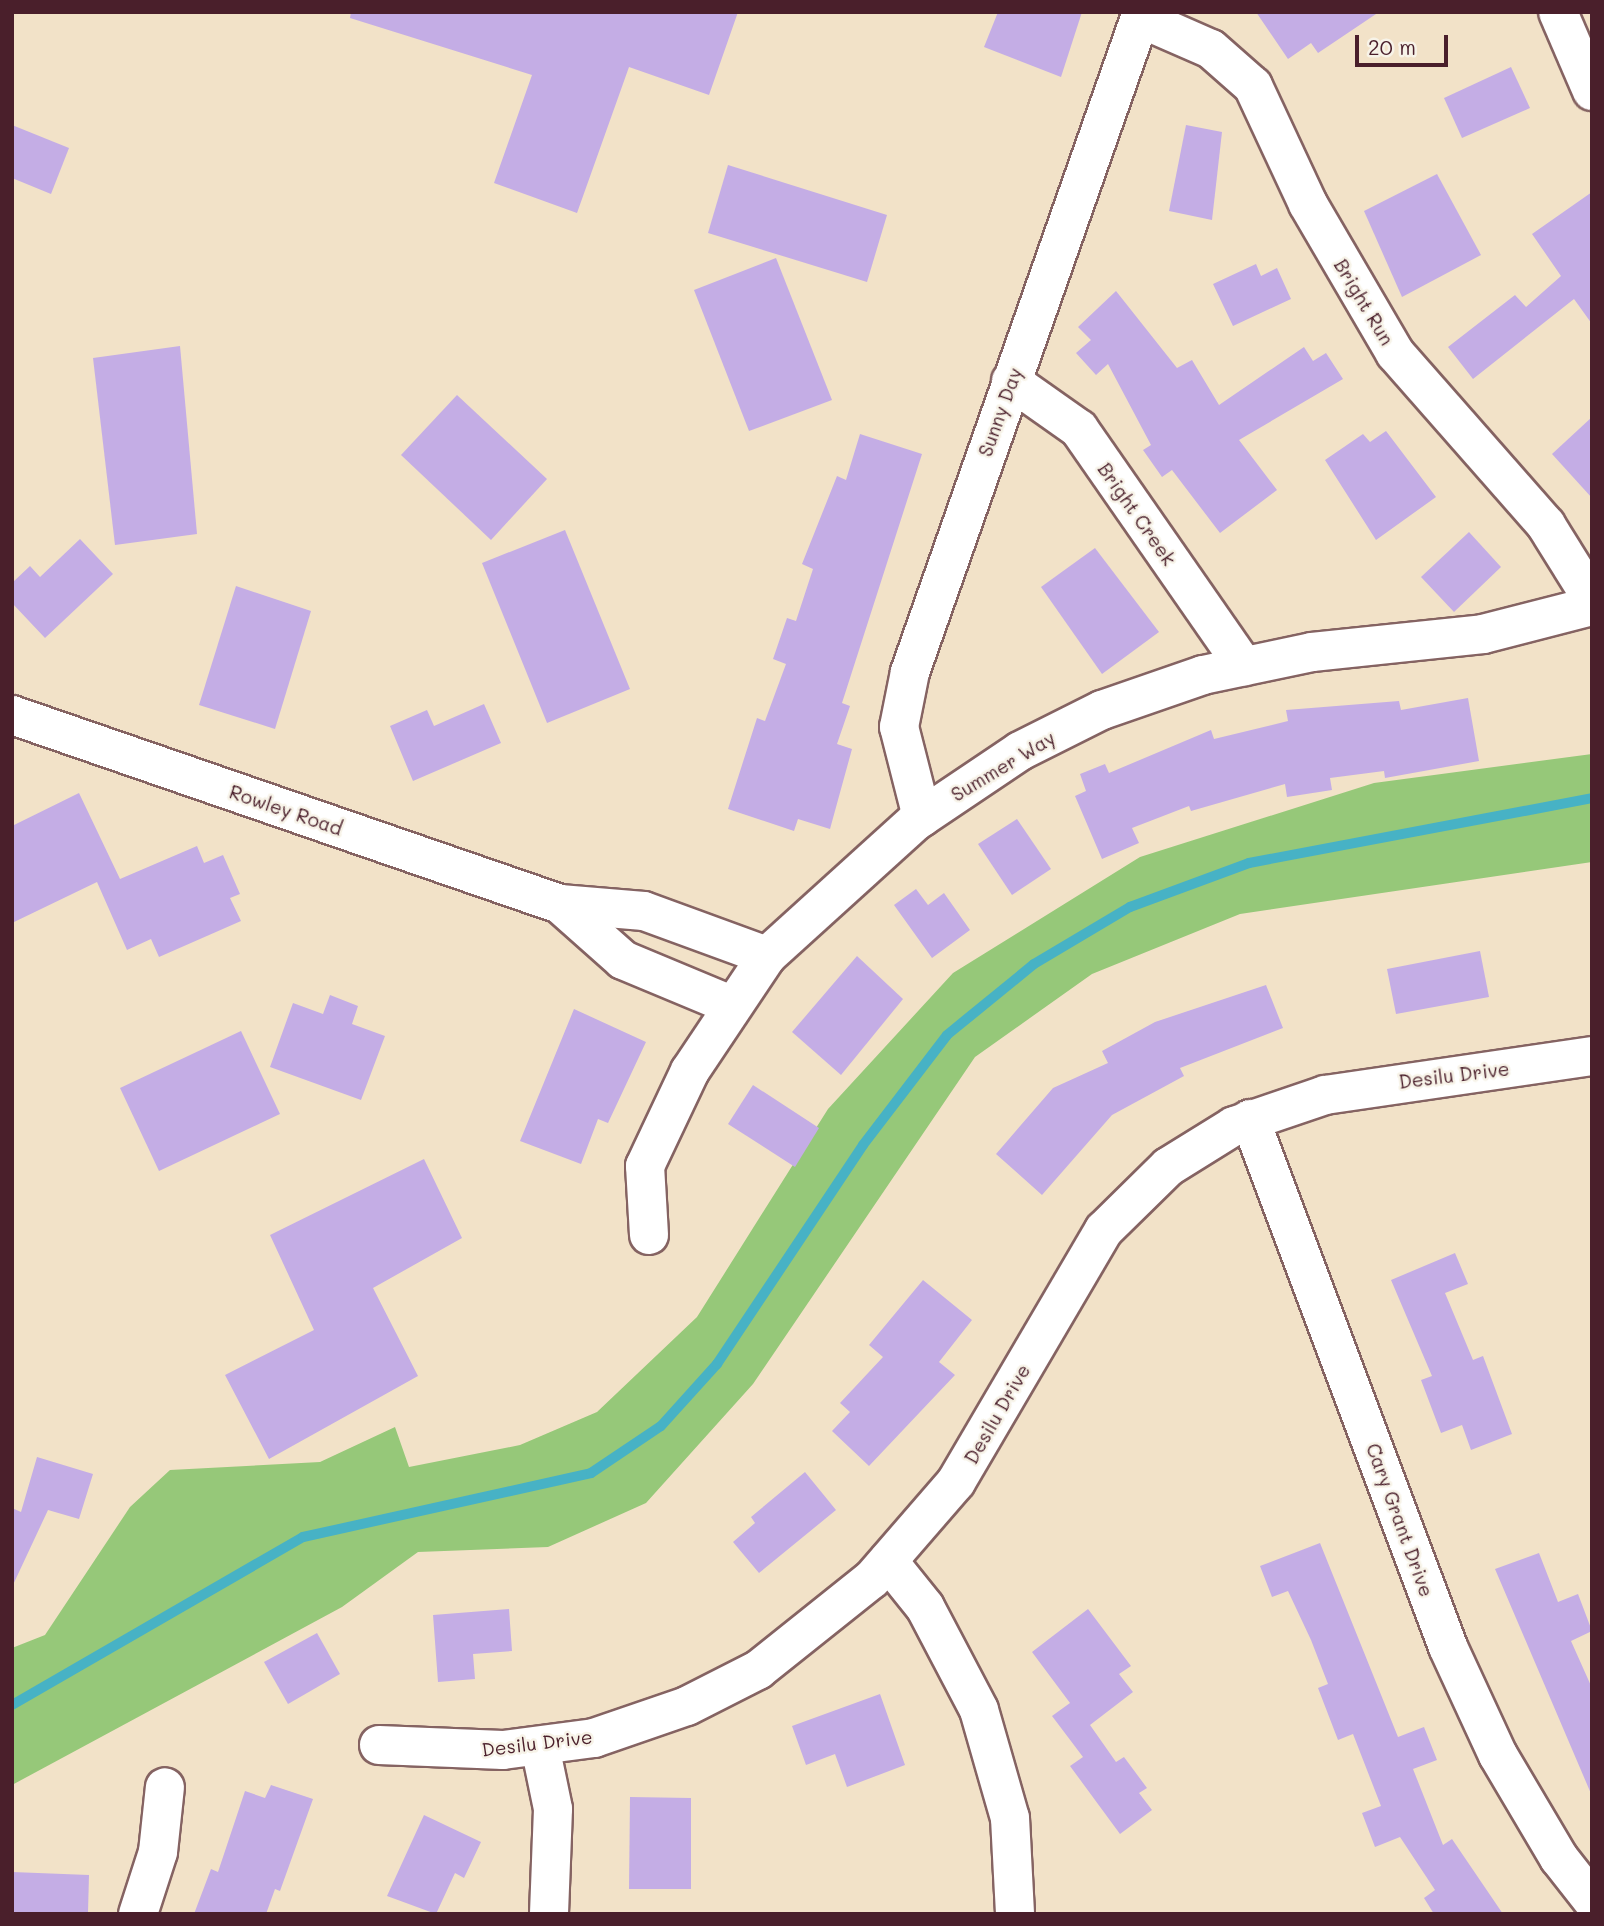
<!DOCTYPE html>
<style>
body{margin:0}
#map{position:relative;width:1604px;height:1926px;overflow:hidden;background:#f2e2c8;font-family:Mali,sans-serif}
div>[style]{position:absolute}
.green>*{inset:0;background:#96c879}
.stream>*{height:10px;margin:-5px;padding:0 5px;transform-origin:5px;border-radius:5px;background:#47b2c5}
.building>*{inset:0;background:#c4ade5}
.roads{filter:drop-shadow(2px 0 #856362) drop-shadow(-2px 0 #856362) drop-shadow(0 2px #856362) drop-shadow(0 -2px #856362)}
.minor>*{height:38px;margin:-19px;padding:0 19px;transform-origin:19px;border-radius:19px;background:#fff}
span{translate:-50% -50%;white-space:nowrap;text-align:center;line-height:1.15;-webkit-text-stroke:5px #f7f3e8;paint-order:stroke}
.street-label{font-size:19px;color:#4a1f2b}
.frame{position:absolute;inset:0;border:14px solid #4a1f2b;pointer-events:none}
.scale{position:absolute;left:1355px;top:35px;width:93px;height:32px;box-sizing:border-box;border:4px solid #4a1f2b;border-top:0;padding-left:9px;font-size:21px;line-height:24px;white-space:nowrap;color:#4a1f2b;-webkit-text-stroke:5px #f7f3e8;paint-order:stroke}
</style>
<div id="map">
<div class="green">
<div style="clip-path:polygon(1592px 754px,1592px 862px,1240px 914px,1092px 974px,975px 1057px,753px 1384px,646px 1503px,548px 1547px,418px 1552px,342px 1607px,12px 1785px,12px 1648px,45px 1635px,130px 1507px,170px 1470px,320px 1462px,395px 1427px,409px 1467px,520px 1445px,597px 1412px,697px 1317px,828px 1109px,953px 973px,1140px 857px,1374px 783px)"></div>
</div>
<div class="stream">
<div style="left:12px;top:1705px;width:336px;rotate:-30deg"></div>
<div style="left:303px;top:1537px;width:295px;rotate:-12.5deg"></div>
<div style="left:591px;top:1473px;width:84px;rotate:-33.9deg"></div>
<div style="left:661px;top:1426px;width:84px;rotate:-47.9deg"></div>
<div style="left:717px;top:1364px;width:263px;rotate:-56.3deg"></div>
<div style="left:863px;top:1145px;width:138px;rotate:-52.6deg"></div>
<div style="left:947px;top:1035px;width:112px;rotate:-39.2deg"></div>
<div style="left:1034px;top:964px;width:112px;rotate:-30.7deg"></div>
<div style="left:1130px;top:907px;width:127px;rotate:-20.3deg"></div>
<div style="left:1249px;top:863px;width:349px;rotate:-10.7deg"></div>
</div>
<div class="building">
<div style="clip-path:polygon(351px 12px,738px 12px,709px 95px,629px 67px,577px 213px,494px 183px,532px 75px,350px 18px)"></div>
<div style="clip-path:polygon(998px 12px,1082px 12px,1061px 77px,984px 47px)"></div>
<div style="clip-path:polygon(1256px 12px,1379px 12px,1318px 53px,1311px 43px,1288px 59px)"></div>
<div style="clip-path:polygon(1511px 67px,1530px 108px,1462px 138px,1444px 98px)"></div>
<div style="clip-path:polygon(12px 125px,69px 148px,51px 194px,12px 178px)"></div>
<div style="clip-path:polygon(1186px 125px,1222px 132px,1212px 220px,1169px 211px)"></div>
<div style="clip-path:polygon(728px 165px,887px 215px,867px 282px,708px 233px)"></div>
<div style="clip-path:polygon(1437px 174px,1481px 255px,1402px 297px,1364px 211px)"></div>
<div style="clip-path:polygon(1592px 192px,1592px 324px,1574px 299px,1473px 379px,1448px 347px,1515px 295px,1526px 307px,1561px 276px,1532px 234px)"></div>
<div style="clip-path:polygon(776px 258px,832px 400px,749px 431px,694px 290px)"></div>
<div style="clip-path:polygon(1256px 264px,1261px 276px,1277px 268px,1291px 299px,1233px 326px,1213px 284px)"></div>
<div style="clip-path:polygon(1116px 291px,1177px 368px,1192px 360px,1219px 405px,1304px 347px,1313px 361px,1326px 353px,1343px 379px,1239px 440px,1277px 490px,1220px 533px,1172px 470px,1162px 477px,1143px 450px,1151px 445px,1108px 364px,1096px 375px,1076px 353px,1091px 340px,1078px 327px)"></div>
<div style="clip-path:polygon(180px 346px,197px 534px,115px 545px,93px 358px)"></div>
<div style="clip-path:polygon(457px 395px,547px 479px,491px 540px,401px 455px)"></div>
<div style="clip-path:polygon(1592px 417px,1592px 498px,1552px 454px)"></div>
<div style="clip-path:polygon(1386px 431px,1436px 497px,1376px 540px,1325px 460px,1363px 434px,1370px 442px)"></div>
<div style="clip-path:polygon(860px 434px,922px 454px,842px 703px,850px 706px,837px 744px,852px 749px,830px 829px,798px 819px,794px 831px,728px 809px,757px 718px,765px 721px,786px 664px,773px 659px,787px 618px,796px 621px,813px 569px,802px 564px,837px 476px,846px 480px)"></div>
<div style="clip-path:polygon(565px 530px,630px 689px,547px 723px,482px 563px)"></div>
<div style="clip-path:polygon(1469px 532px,1501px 567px,1454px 612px,1421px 577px)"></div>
<div style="clip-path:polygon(80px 539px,113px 574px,45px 638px,12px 603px,12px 583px,30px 566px,40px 577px)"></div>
<div style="clip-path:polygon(1095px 548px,1159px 632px,1102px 674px,1041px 587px)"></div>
<div style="clip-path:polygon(236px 586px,311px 611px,275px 729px,199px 705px)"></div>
<div style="clip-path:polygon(1468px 698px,1479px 761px,1385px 778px,1384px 771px,1330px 778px,1332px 790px,1287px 797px,1285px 784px,1191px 811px,1189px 806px,1132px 828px,1139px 843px,1102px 859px,1075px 796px,1086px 791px,1080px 774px,1105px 764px,1109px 773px,1211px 730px,1214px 739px,1288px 721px,1286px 710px,1399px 701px,1401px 710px)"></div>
<div style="clip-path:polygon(484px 704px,501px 743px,413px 781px,390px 726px,427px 710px,434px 726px)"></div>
<div style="clip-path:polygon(79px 793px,120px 879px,197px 846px,204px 863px,223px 855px,240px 894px,230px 898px,241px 921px,159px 957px,151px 939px,127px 950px,97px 882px,12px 923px,12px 826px)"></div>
<div style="clip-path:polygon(1017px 819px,1051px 869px,1012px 895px,978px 844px)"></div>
<div style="clip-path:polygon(916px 889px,928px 905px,944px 893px,970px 930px,932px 958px,894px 905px)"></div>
<div style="clip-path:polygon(1480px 951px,1489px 997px,1396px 1014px,1387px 969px)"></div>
<div style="clip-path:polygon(857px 956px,903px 999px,841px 1075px,792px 1032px)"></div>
<div style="clip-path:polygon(1266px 985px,1283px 1028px,1180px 1068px,1184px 1076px,1112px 1115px,1042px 1195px,996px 1154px,1053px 1088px,1108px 1063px,1102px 1051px,1155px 1022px)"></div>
<div style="clip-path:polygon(330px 995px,358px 1006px,352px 1024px,385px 1036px,361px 1100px,270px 1067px,293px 1003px,323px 1014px)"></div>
<div style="clip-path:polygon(574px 1009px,646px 1042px,608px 1123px,598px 1119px,581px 1164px,520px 1141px)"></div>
<div style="clip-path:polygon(241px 1031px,280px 1114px,159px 1171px,120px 1088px)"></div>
<div style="clip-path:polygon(753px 1085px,819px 1128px,795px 1167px,728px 1124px)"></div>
<div style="clip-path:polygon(424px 1159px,462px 1238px,373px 1288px,418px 1376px,269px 1459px,225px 1375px,314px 1330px,270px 1235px)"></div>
<div style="clip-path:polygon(1455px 1253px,1468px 1284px,1445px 1293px,1473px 1360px,1483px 1356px,1512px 1434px,1471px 1450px,1462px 1425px,1441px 1433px,1421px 1380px,1432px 1376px,1391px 1280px)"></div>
<div style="clip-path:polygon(923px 1280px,972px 1320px,939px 1362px,955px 1375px,869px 1466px,832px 1431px,850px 1412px,840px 1403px,883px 1357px,869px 1345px)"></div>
<div style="clip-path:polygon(37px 1457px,93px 1474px,79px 1519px,48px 1510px,12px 1587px,12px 1508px,21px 1512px)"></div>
<div style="clip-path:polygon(805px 1472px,836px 1510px,759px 1573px,733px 1542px,755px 1523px,751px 1517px)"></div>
<div style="clip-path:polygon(1320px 1543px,1398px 1737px,1424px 1727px,1437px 1760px,1413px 1769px,1443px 1845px,1452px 1839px,1503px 1914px,1434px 1914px,1424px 1898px,1435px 1890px,1400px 1837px,1375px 1847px,1362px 1813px,1381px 1806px,1353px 1734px,1338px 1740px,1318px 1688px,1328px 1684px,1311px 1640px,1288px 1591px,1272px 1597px,1260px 1566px)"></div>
<div style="clip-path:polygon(1539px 1553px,1558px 1602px,1578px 1594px,1592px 1631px,1571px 1641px,1592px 1688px,1592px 1796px,1495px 1569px)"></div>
<div style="clip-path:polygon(509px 1609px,512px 1651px,473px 1654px,475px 1679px,438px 1682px,433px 1615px)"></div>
<div style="clip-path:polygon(1088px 1609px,1131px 1666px,1119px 1674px,1133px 1692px,1090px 1725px,1116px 1762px,1124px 1757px,1147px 1788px,1139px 1793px,1152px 1810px,1120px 1834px,1070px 1766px,1083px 1757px,1052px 1716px,1070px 1703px,1032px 1652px)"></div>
<div style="clip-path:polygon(317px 1633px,340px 1674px,288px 1704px,264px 1662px)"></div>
<div style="clip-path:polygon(880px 1694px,905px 1765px,847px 1787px,835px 1754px,806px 1765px,792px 1726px)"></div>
<div style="clip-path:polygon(271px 1785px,313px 1799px,280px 1891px,275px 1889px,266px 1914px,194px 1914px,211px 1869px,218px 1872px,245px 1791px,265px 1798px)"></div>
<div style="clip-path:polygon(630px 1797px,691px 1798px,691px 1889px,629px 1889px)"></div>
<div style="clip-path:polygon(424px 1815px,481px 1842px,464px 1878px,455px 1873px,436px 1914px,387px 1896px)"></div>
<div style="clip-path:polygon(12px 1872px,89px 1875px,88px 1912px,12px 1914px)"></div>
</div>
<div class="roads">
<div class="minor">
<div style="left:1558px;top:12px;width:86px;rotate:66.7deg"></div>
<div style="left:1140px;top:18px;width:77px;rotate:23.6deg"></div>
<div style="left:1211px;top:49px;width:56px;rotate:41.4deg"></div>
<div style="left:1253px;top:86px;width:130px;rotate:65deg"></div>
<div style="left:1308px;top:204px;width:173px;rotate:59.7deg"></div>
<div style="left:1395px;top:353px;width:229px;rotate:48.7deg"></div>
<div style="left:1546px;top:525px;width:87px;rotate:58.1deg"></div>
<div style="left:1011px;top:381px;width:83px;rotate:35.2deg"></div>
<div style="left:1079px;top:429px;width:289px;rotate:55.2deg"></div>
<div style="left:12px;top:715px;width:580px;rotate:19.03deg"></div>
<div style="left:560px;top:904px;width:84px;rotate:4.8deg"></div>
<div style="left:644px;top:911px;width:131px;rotate:20.1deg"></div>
<div style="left:922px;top:817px;width:93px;rotate:-104.3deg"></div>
<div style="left:899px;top:727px;width:56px;rotate:-78.7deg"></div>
<div style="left:910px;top:672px;width:700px;rotate:-70.63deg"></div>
<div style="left:560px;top:904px;width:84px;rotate:41.6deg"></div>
<div style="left:623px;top:960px;width:117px;rotate:22.6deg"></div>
<div style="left:1250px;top:1119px;width:564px;rotate:69.44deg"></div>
<div style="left:1448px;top:1647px;width:119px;rotate:65.2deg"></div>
<div style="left:1498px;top:1755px;width:120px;rotate:59.4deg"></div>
<div style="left:1559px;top:1858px;width:53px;rotate:51.8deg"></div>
<div style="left:649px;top:1235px;width:69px;rotate:-93.3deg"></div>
<div style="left:645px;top:1166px;width:105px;rotate:-64.7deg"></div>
<div style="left:690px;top:1071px;width:138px;rotate:-56.2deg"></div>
<div style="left:767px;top:956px;width:201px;rotate:-42.2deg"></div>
<div style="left:916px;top:821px;width:125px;rotate:-33.9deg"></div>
<div style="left:1020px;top:751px;width:92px;rotate:-26.6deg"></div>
<div style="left:1102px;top:710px;width:107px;rotate:-19.1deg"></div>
<div style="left:1203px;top:675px;width:111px;rotate:-11.9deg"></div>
<div style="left:1312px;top:652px;width:172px;rotate:-6deg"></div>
<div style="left:1483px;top:634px;width:113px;rotate:-14.4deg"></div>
<div style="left:888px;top:1561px;width:59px;rotate:51.2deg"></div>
<div style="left:925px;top:1607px;width:116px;rotate:62.3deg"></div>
<div style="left:979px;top:1710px;width:112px;rotate:74deg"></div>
<div style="left:1010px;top:1818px;width:96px;rotate:87deg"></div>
<div style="left:379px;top:1745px;width:124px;rotate:2.3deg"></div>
<div style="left:503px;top:1750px;width:92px;rotate:-7.5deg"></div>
<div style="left:594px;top:1738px;width:98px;rotate:-19deg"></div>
<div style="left:687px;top:1706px;width:80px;rotate:-26.9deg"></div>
<div style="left:758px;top:1670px;width:146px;rotate:-38.6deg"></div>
<div style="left:872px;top:1579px;width:128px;rotate:-49.1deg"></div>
<div style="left:956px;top:1482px;width:292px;rotate:-59.6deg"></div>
<div style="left:1104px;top:1230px;width:90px;rotate:-44.5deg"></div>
<div style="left:1168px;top:1167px;width:78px;rotate:-31.8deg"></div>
<div style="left:1234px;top:1126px;width:96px;rotate:-18.8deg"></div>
<div style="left:1325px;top:1095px;width:270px;rotate:-8.3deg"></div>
<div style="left:540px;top:1746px;width:64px;rotate:78.3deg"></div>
<div style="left:553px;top:1809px;width:105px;rotate:92.2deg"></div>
<div style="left:138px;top:1914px;width:65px;rotate:-72.1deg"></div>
<div style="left:158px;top:1852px;width:65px;rotate:-83.9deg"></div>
</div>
</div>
<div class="street-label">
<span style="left:1364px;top:302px;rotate:59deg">Bright Run</span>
<span style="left:1000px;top:412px;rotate:-70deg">Sunny Day</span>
<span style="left:1137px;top:514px;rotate:55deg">Bright Creek</span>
<span style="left:1003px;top:766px;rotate:-31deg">Summer Way</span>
<span style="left:286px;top:810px;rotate:19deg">Rowley Road</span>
<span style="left:1454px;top:1075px;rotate:-7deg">Desilu Drive</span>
<span style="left:997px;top:1414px;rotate:-60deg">Desilu Drive</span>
<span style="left:1400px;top:1520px;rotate:70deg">Cary Grant Drive</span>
<span style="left:537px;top:1743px;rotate:-7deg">Desilu Drive</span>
</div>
<div class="frame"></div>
<div class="scale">20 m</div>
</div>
